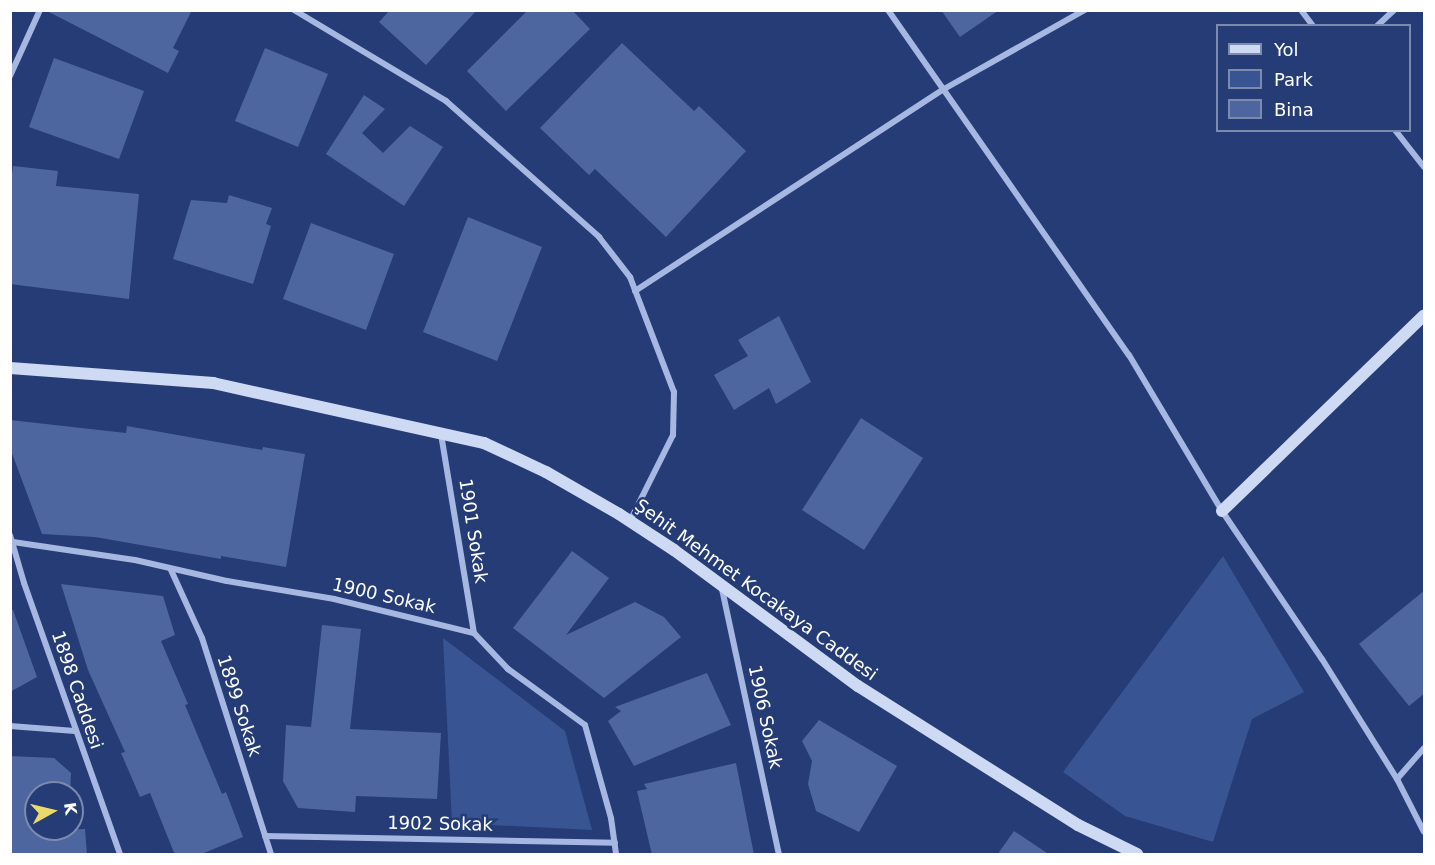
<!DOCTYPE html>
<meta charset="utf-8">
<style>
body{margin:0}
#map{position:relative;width:1435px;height:865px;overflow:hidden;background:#253c76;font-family:"DejaVu Sans",sans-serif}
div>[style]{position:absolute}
.green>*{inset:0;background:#395493}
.building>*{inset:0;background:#4d66a0}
.street>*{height:6px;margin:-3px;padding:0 3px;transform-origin:3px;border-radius:3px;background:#a6b8e2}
.secondary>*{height:12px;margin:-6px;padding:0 6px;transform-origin:6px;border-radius:6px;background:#ced9f3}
span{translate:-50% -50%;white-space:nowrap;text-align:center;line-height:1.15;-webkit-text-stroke:5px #253c76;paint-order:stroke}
.street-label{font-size:18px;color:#fff}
.frame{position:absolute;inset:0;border:12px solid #fff;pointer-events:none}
.legend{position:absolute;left:1216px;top:24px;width:195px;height:108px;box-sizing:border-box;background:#253c76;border:2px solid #7c8aad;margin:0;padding:8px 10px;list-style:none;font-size:18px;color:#fff}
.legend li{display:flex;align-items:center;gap:12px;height:30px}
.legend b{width:30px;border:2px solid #7c8aad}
.north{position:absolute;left:24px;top:781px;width:60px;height:60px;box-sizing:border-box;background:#253c76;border:2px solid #7c8aad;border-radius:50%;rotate:82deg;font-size:16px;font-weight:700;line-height:24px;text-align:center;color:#fff}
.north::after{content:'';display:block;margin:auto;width:21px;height:27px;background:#ebd96b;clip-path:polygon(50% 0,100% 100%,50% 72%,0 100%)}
</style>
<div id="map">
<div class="green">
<div style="clip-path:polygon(1223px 556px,1304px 692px,1252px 719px,1213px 842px,1125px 816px,1063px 772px)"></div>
<div style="clip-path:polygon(443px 638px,565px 731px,592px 830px,452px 823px)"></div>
</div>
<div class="building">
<div style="clip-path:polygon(45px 10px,192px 10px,173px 48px,179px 51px,168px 73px)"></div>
<div style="clip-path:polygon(390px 10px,477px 10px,426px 65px,379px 22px)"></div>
<div style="clip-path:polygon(528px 10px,572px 10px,590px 29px,506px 111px,467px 71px)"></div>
<div style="clip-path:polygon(941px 10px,999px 10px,960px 37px)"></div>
<div style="clip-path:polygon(622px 43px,694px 111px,699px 106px,746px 151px,666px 237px,595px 169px,589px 175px,540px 128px)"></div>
<div style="clip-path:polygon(265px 48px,328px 74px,298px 147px,235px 121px)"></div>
<div style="clip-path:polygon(54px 58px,144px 91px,119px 159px,29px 127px)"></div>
<div style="clip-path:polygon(364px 95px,385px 109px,362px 133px,383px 153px,410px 126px,443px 147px,404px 206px,326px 154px)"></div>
<div style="clip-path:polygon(13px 166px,58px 171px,56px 186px,139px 194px,129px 299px,10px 284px,10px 192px)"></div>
<div style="clip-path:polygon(229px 195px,272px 208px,266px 224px,271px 226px,253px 284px,173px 259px,191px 200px,227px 203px)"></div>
<div style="clip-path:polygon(468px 217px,542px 247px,497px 361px,423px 332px)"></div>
<div style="clip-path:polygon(311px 223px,394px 254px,366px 330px,283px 299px)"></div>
<div style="clip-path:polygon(779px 316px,811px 382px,776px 404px,769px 388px,734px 410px,714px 375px,748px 356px,738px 340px)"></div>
<div style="clip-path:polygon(861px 418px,923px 458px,864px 550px,802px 510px)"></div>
<div style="clip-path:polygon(10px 420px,126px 433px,127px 426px,262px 450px,263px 447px,305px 454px,286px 567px,221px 556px,221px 559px,95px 537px,42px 534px,10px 448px)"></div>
<div style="clip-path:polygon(572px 551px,609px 578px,566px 635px,635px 602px,664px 617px,681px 637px,604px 698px,513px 628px)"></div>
<div style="clip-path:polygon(61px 584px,163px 596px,175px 635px,161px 641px,188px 704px,185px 705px,222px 794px,226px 792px,243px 837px,199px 855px,175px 855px,150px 793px,140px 797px,121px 753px,125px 752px,88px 670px)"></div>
<div style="clip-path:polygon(1425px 590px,1425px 693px,1409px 706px,1359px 644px)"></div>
<div style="clip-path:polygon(10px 610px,13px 610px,37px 677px,10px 692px)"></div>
<div style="clip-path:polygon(322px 625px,361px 629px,350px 729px,441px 733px,437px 799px,356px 796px,355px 812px,298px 808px,283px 781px,286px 725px,311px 727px)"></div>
<div style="clip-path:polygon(707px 673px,731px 725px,634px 766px,608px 721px,621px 711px,615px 707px)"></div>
<div style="clip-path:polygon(819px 720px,897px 766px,859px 832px,816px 811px,808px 784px,812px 761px,802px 741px)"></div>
<div style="clip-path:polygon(10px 756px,54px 758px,71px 773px,70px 793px,36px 793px,36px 832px,85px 829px,87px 855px,10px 855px)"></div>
<div style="clip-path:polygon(736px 763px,754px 855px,652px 855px,637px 791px,647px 789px,644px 784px)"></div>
<div style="clip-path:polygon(1014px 831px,1050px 855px,997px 855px)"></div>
</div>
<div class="street">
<div style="left:294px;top:10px;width:177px;rotate:30.9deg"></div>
<div style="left:446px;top:101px;width:205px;rotate:41.6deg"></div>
<div style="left:599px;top:237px;width:51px;rotate:52.2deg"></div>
<div style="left:630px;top:277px;width:123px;rotate:69.1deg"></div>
<div style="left:674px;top:392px;width:43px;rotate:91.3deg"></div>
<div style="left:673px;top:435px;width:96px;rotate:116.6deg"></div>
<div style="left:888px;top:10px;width:421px;rotate:55.1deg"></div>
<div style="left:1129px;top:355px;width:182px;rotate:59.2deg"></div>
<div style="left:1222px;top:511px;width:179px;rotate:56deg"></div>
<div style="left:1322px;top:659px;width:142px;rotate:58deg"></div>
<div style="left:1397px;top:779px;width:59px;rotate:63deg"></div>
<div style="left:1301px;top:10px;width:20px;rotate:53deg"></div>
<div style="left:1377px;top:26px;width:23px;rotate:-43deg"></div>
<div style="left:10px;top:76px;width:72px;rotate:-65.6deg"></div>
<div style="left:1395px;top:130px;width:47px;rotate:51.9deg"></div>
<div style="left:635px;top:291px;width:369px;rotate:-33.2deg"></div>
<div style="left:944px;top:89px;width:162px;rotate:-29.3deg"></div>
<div style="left:441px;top:434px;width:202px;rotate:80.6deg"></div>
<div style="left:10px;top:535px;width:50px;rotate:73.7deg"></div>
<div style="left:24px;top:583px;width:288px;rotate:70.5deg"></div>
<div style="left:13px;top:542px;width:123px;rotate:8.4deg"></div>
<div style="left:135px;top:560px;width:94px;rotate:12.9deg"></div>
<div style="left:227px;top:581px;width:109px;rotate:9.5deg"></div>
<div style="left:334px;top:599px;width:144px;rotate:13.7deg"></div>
<div style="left:474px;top:633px;width:50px;rotate:46.6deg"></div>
<div style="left:508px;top:669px;width:95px;rotate:36deg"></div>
<div style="left:585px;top:725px;width:97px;rotate:74.4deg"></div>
<div style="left:611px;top:818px;width:36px;rotate:82deg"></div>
<div style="left:171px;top:570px;width:75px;rotate:65.5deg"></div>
<div style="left:202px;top:638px;width:227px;rotate:72.3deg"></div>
<div style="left:722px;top:589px;width:271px;rotate:77.9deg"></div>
<div style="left:10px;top:726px;width:65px;rotate:4.4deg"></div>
<div style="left:1397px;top:779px;width:41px;rotate:-48.9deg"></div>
<div style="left:265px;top:836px;width:350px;rotate:1.1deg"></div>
</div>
<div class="secondary">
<div style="left:10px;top:368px;width:204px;rotate:4.2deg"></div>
<div style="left:213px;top:383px;width:278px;rotate:12.5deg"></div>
<div style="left:484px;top:443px;width:68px;rotate:25.1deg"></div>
<div style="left:546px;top:472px;width:84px;rotate:29.9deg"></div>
<div style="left:619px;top:514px;width:66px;rotate:33.2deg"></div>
<div style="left:674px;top:550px;width:229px;rotate:36.5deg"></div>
<div style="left:858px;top:686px;width:260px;rotate:32.3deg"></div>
<div style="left:1078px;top:825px;width:66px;rotate:26.2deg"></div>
<div style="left:1222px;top:511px;width:281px;rotate:-44.1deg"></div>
</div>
<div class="street-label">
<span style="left:473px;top:531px;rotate:81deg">1901 Sokak</span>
<span style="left:756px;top:590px;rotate:36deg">Şehit Mehmet Kocakaya Caddesi</span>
<span style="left:384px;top:596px;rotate:13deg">1900 Sokak</span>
<span style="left:77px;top:690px;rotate:71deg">1898 Caddesi</span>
<span style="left:239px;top:706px;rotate:72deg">1899 Sokak</span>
<span style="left:765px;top:717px;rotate:78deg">1906 Sokak</span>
<span style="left:440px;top:824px;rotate:1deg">1902 Sokak</span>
</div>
<div class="frame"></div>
<ul class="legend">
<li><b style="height:8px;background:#ced9f3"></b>Yol</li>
<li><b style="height:16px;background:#395493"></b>Park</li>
<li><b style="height:16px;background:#4d66a0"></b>Bina</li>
</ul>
<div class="north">K</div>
</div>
